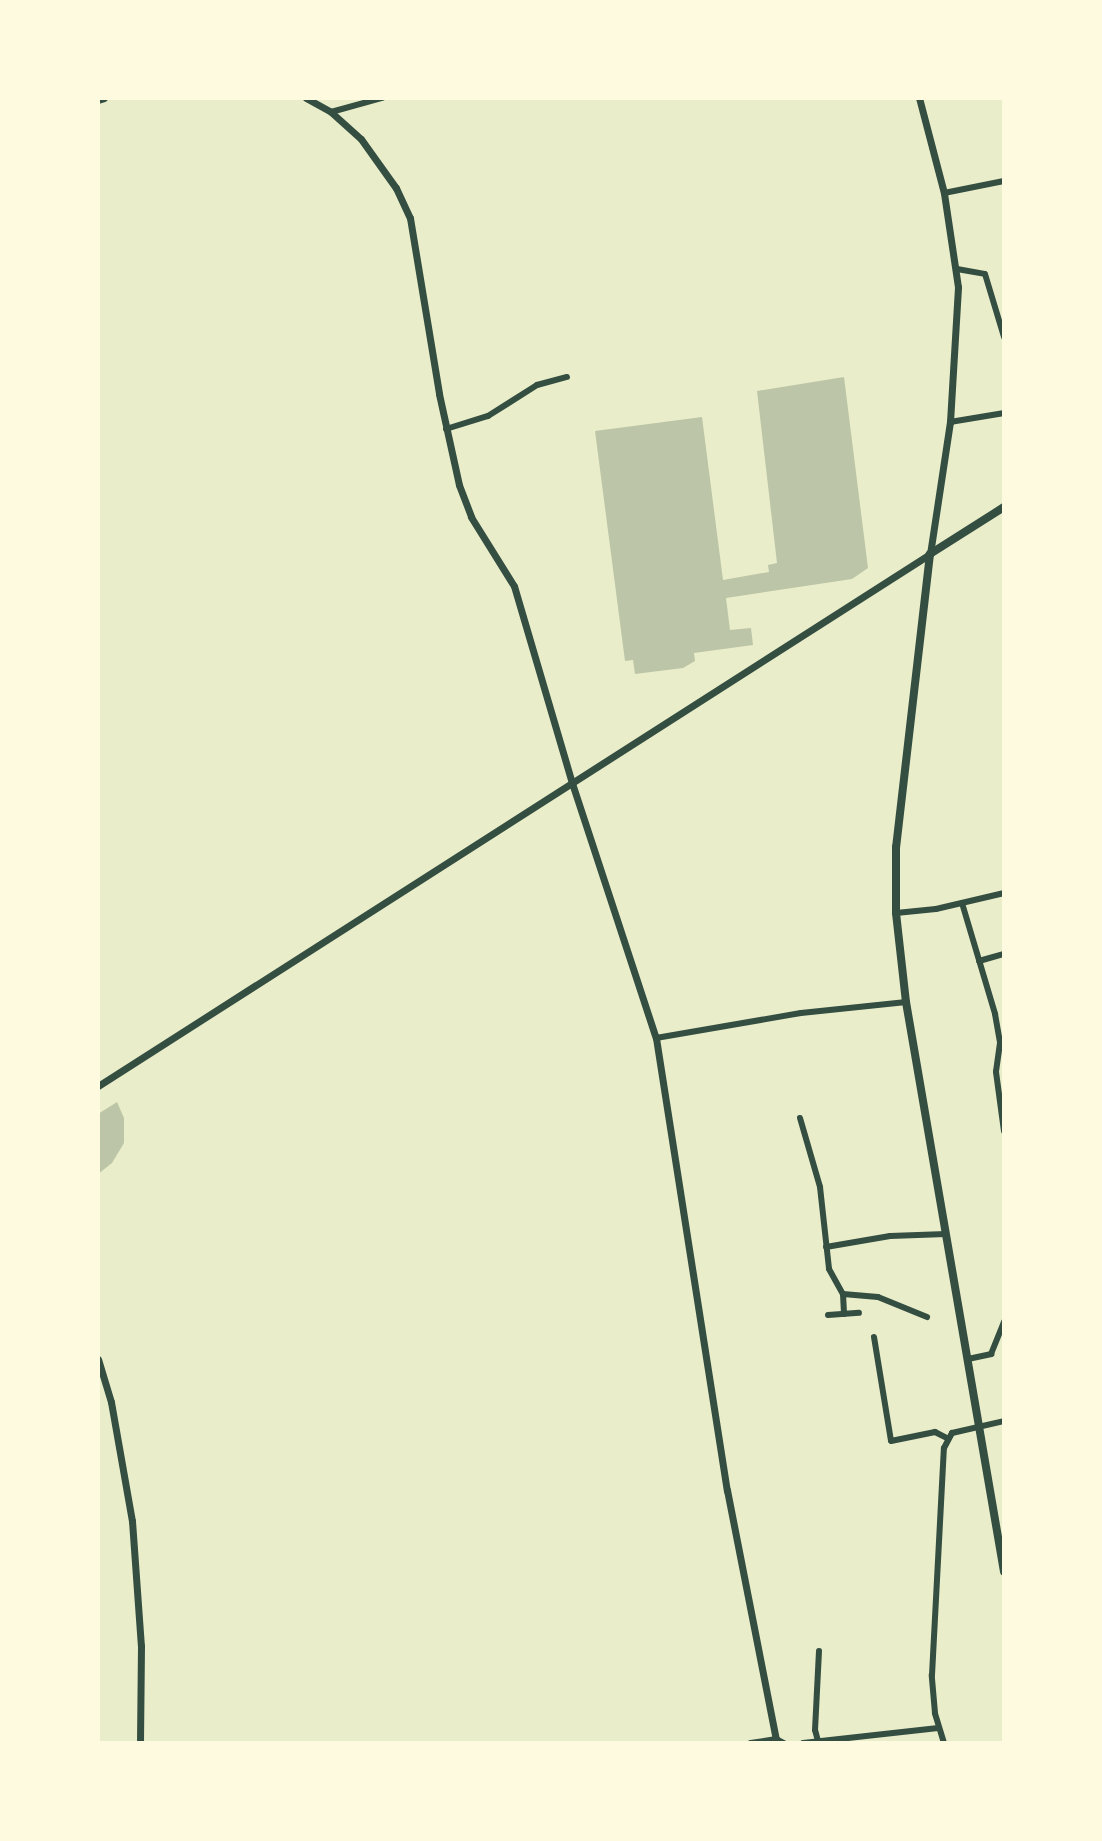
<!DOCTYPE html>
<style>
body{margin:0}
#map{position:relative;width:1102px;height:1841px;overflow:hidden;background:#e9edc9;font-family:Cabin,sans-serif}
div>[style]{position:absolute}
.building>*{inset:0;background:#bcc5a7}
.minor>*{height:6px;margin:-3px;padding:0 3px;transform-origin:3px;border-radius:3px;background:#344e41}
.tertiary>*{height:7px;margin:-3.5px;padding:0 3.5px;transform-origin:3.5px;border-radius:3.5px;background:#344e41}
.secondary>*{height:8px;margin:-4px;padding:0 4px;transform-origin:4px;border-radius:4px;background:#344e41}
span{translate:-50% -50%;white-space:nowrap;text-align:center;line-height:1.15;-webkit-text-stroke:6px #fefae0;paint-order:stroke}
.frame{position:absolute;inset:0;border:100px solid #fefae0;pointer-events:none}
</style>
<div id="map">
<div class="building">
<div style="clip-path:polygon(844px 377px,868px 568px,852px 579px,726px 598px,730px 630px,751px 628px,753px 645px,694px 653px,695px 661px,683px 668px,635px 674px,633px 660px,625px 661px,595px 431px,702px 417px,723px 580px,769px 572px,768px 565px,777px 563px,757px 391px)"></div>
<div style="clip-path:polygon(117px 1102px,124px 1118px,124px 1143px,112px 1163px,98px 1174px,98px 1114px)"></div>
</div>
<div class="minor">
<div style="left:331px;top:112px;width:53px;rotate:-15.4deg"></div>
<div style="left:944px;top:193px;width:61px;rotate:-11.3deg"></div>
<div style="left:957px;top:269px;width:28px;rotate:10deg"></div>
<div style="left:985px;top:274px;width:66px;rotate:73.2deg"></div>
<div style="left:950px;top:422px;width:55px;rotate:-9.5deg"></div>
<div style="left:446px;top:429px;width:44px;rotate:-17.2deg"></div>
<div style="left:488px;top:416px;width:58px;rotate:-32.3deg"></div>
<div style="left:537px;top:385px;width:31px;rotate:-15deg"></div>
<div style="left:962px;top:903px;width:116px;rotate:73.4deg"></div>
<div style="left:995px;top:1014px;width:29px;rotate:80deg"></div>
<div style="left:1000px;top:1043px;width:29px;rotate:98deg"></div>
<div style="left:996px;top:1072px;width:60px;rotate:82.3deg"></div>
<div style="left:896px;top:913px;width:40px;rotate:-5.7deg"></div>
<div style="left:936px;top:909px;width:70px;rotate:-13.2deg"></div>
<div style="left:979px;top:961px;width:26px;rotate:-16deg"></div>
<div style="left:656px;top:1038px;width:147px;rotate:-9.8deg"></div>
<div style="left:801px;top:1013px;width:106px;rotate:-6deg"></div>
<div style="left:800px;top:1118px;width:72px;rotate:73.8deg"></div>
<div style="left:820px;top:1187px;width:82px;rotate:83.7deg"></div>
<div style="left:829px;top:1269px;width:29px;rotate:61deg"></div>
<div style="left:843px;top:1294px;width:20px;rotate:87deg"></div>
<div style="left:826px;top:1247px;width:65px;rotate:-9.8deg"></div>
<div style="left:890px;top:1236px;width:56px;rotate:-2deg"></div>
<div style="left:843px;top:1294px;width:35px;rotate:5deg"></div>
<div style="left:878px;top:1297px;width:53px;rotate:22.2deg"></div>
<div style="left:828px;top:1315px;width:31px;rotate:-4deg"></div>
<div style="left:874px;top:1337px;width:105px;rotate:80.7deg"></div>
<div style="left:891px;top:1441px;width:45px;rotate:-11.6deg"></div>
<div style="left:935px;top:1432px;width:13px;rotate:27deg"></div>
<div style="left:968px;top:1359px;width:24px;rotate:-12deg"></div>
<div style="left:991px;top:1354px;width:35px;rotate:-68deg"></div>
<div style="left:776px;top:1739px;width:9px;rotate:27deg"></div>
<div style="left:818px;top:1741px;width:11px;rotate:-105deg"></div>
<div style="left:815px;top:1730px;width:79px;rotate:-87.1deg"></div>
<div style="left:803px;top:1743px;width:136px;rotate:-6.3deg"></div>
<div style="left:944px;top:1743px;width:31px;rotate:-107deg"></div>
<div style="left:935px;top:1713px;width:38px;rotate:-95deg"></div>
<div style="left:932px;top:1675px;width:227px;rotate:-87deg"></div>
<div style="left:944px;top:1448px;width:17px;rotate:-62deg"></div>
<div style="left:952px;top:1433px;width:53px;rotate:-13deg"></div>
</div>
<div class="tertiary">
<div style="left:306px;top:98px;width:29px;rotate:29deg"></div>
<div style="left:331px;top:112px;width:40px;rotate:42deg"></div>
<div style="left:361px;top:139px;width:60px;rotate:54.5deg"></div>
<div style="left:396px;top:188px;width:33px;rotate:65deg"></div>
<div style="left:410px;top:218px;width:178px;rotate:80.6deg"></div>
<div style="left:439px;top:394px;width:93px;rotate:77.6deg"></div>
<div style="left:459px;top:485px;width:34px;rotate:69deg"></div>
<div style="left:471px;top:517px;width:81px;rotate:58.1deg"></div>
<div style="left:514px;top:586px;width:205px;rotate:73.6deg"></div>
<div style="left:572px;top:783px;width:268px;rotate:71.8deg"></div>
<div style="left:656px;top:1038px;width:458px;rotate:81.1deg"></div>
<div style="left:727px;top:1490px;width:254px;rotate:78.9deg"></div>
<div style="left:776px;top:1739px;width:26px;rotate:171deg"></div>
<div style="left:98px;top:100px;width:6px;rotate:-18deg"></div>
<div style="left:98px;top:1086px;width:988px;rotate:-32.6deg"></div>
<div style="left:930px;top:554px;width:134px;rotate:-81.4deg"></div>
<div style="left:950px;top:422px;width:135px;rotate:-86.6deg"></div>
<div style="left:958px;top:287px;width:95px;rotate:-98.5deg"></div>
<div style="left:944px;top:193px;width:98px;rotate:-104.7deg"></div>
<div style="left:98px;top:1359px;width:45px;rotate:73.2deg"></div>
<div style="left:111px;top:1402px;width:121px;rotate:80deg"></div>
<div style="left:132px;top:1521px;width:125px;rotate:85.9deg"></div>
<div style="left:141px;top:1646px;width:97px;rotate:90.6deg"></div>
</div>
<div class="secondary">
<div style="left:1004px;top:507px;width:88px;rotate:147.6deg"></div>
<div style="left:930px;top:554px;width:295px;rotate:96.6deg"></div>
<div style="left:896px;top:847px;width:66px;rotate:90deg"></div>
<div style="left:896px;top:913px;width:90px;rotate:83.6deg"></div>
<div style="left:906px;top:1002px;width:578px;rotate:80.24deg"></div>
</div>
<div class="frame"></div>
</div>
